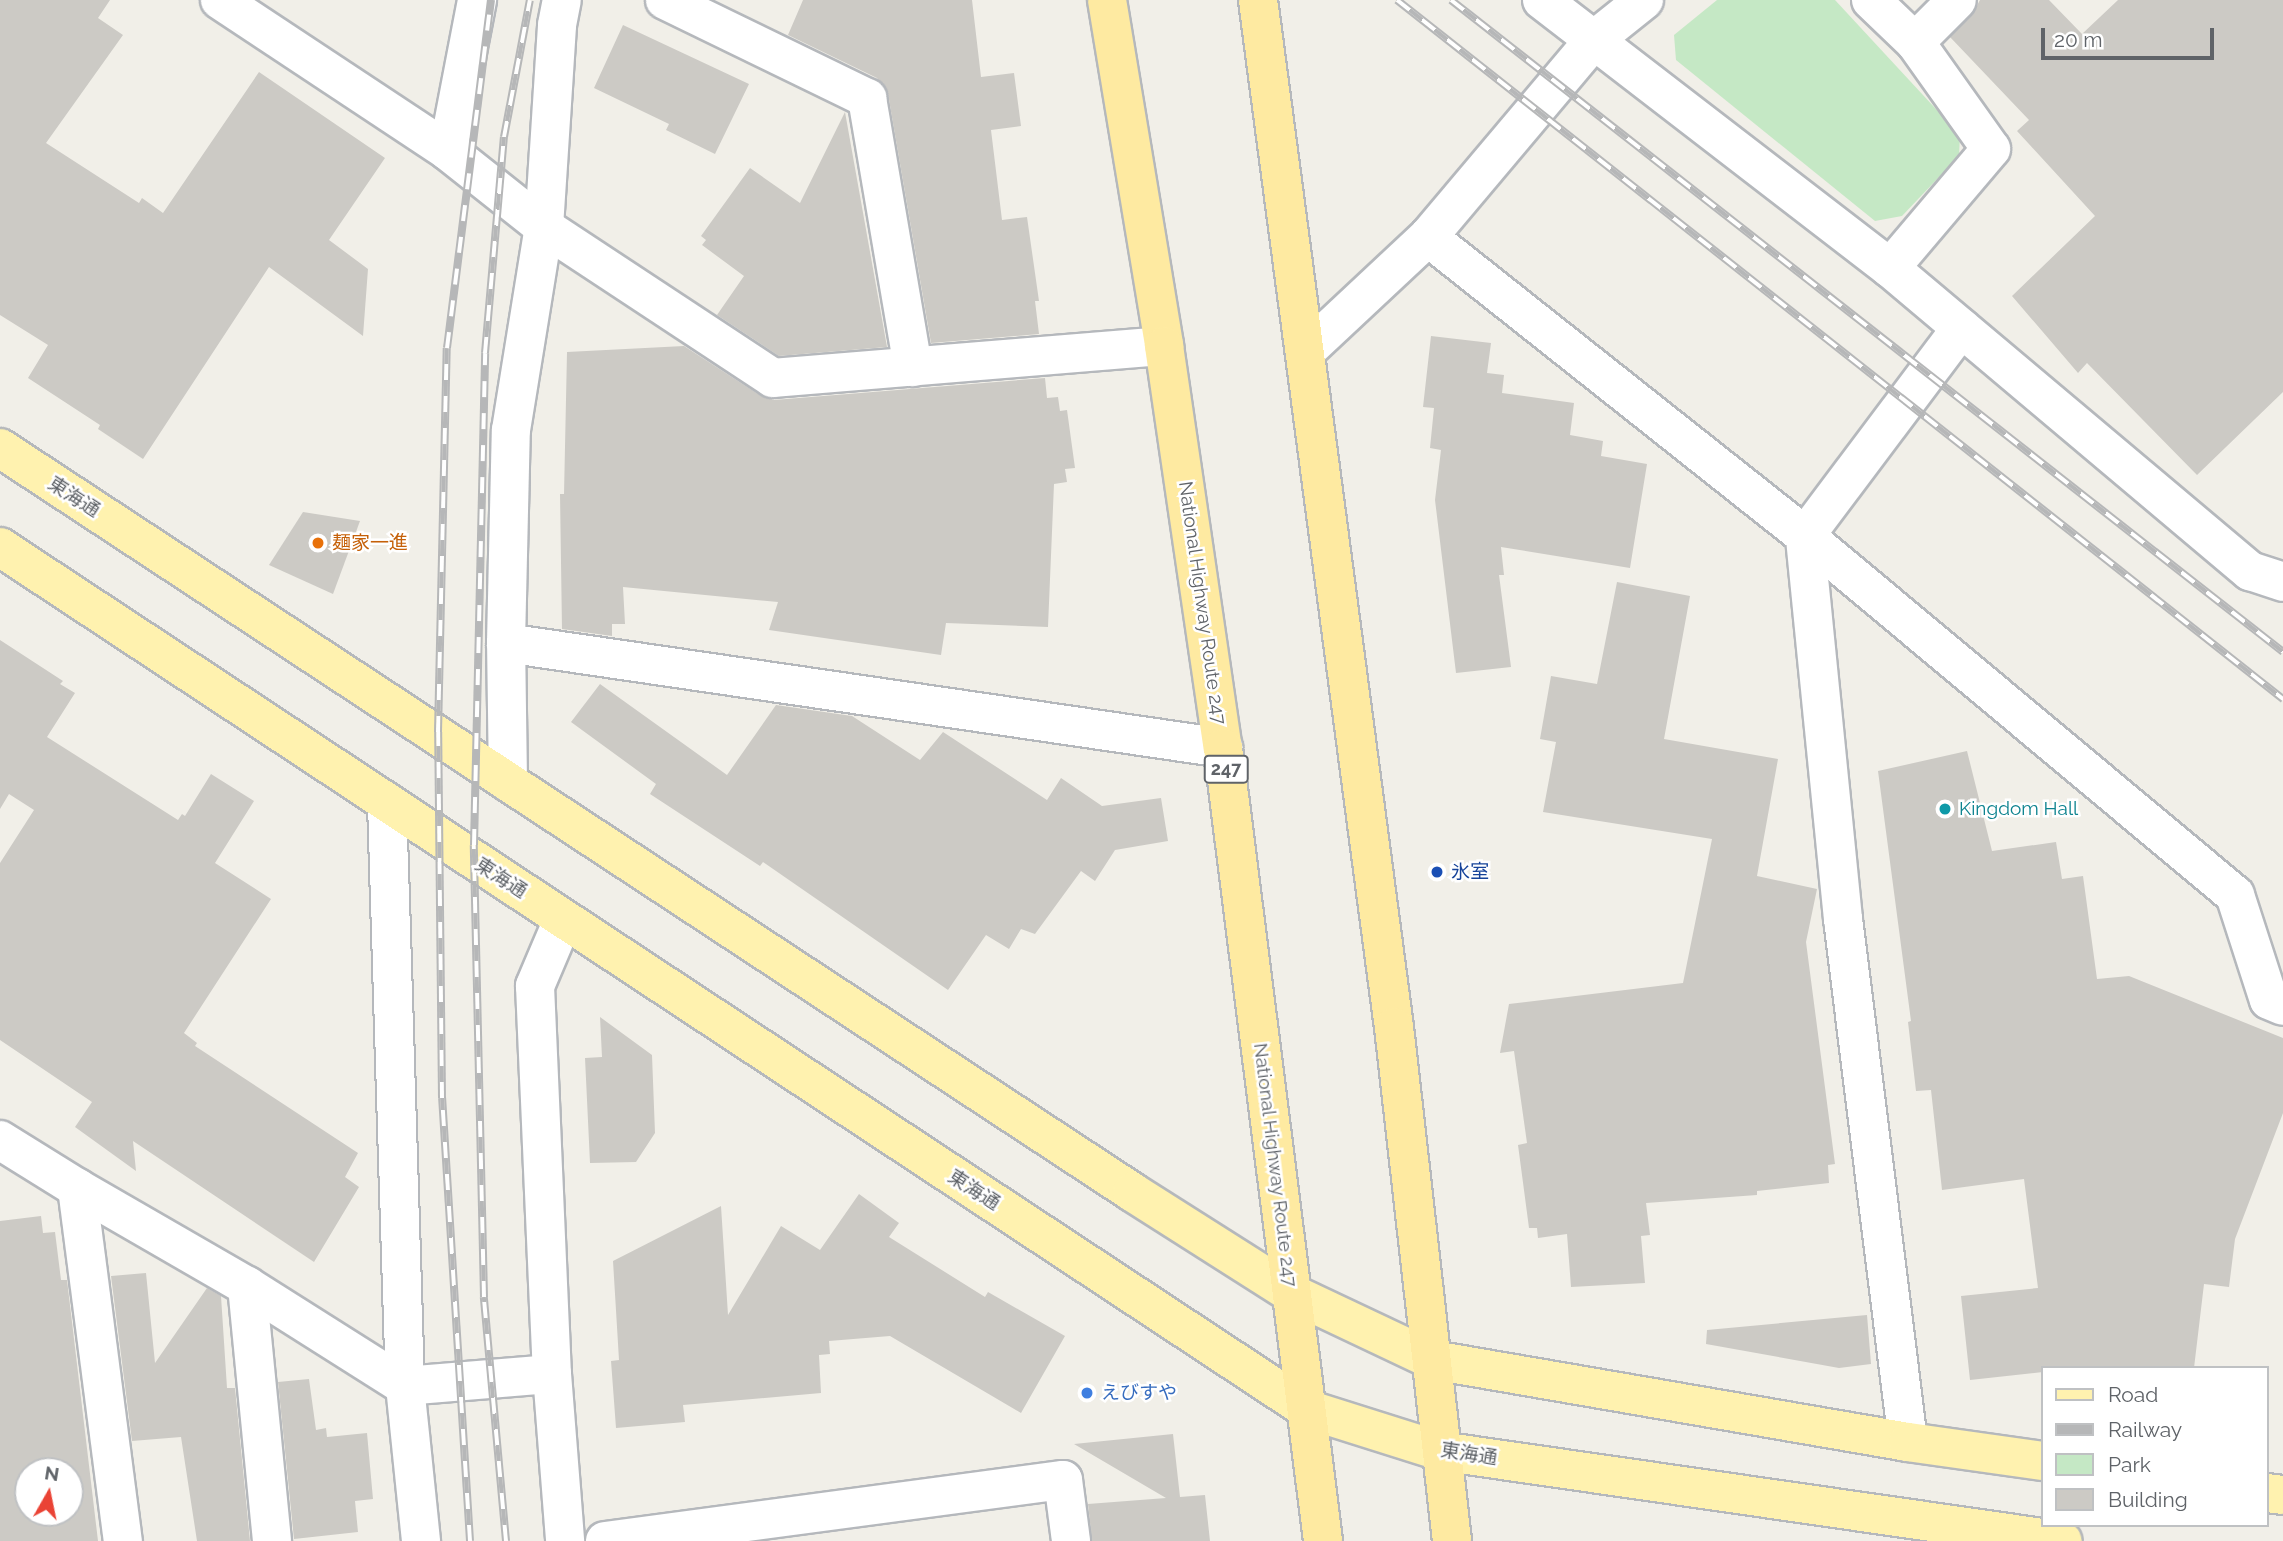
<!DOCTYPE html>
<meta charset="utf-8">
<style>
body{margin:0}
#map{position:relative;width:2283px;height:1541px;overflow:hidden;background:#f1efe8;font-family:Raleway,"Noto Sans JP",sans-serif}
div>[style]{position:absolute}
.green>*{inset:0;background:#c5e8c5}
.building>*{inset:0;background:#cccac5}
.roads{filter:drop-shadow(2px 0 #b5b8bc) drop-shadow(-2px 0 #b5b8bc) drop-shadow(0 2px #b5b8bc) drop-shadow(0 -2px #b5b8bc)}
.minor>*{height:38px;margin:-19px;padding:0 19px;transform-origin:19px;border-radius:19px;background:#fff}
.primary>*{height:38px;margin:-19px;padding:0 19px;transform-origin:19px;border-radius:19px;background:#fff2af}
.trunk>*{height:38px;margin:-19px;padding:0 19px;transform-origin:19px;border-radius:19px;background:#feeaa1}
.rail>*{height:8px;margin-top:-4px;transform-origin:0;background:repeating-linear-gradient(90deg,#fff 0 16px,#b6b7b8 0 32px);box-sizing:border-box;border-block:2px solid #b6b7b8}
.dots>*{width:19px;height:19px;translate:-50% -50%;box-sizing:border-box;border:4px solid #fff;border-radius:50%}
span{translate:-50% -50%;white-space:nowrap;text-align:center;line-height:1.15;-webkit-text-stroke:5px #fff;paint-order:stroke}
.shield-label span{padding:2px 5px;background:#fff;border:2px solid;border-radius:5px;-webkit-text-stroke-width:0}
.shield-label{font-size:18px;color:#5f6368;font-weight:700}
.street-label{font-size:19px;color:#5f6368}
.food-label{font-size:19px;color:#c56008}
.left{translate:0 -50%;text-align:left}
.culture-label{font-size:19px;color:#0d838f}
.transit-label{font-size:19px;color:#164399}
.shop-label{font-size:19px;color:#366cbe}
.legend{position:absolute;left:2041px;top:1366px;width:228px;height:161px;box-sizing:border-box;background:#fff;border:2px solid #bfc1c3;margin:0;padding:9px 12px;list-style:none;font-size:21px;color:#5f6368}
.legend li{display:flex;align-items:center;gap:14px;height:35px}
.legend b{width:35px;border:2px solid #bfc1c3}
.north{position:absolute;left:14px;top:1457px;width:70px;height:70px;box-sizing:border-box;background:#fff;border:2px solid #bfc1c3;border-radius:50%;rotate:9deg;font-size:19px;font-weight:700;line-height:28px;text-align:center;color:#5f6368}
.north::after{content:'';display:block;margin:auto;width:24px;height:32px;background:#ea4335;clip-path:polygon(50% 0,100% 100%,50% 72%,0 100%)}
.scale{position:absolute;left:2041px;top:28px;width:173px;height:32px;box-sizing:border-box;border:4px solid #5f6368;border-top:0;padding-left:9px;font-size:21px;line-height:24px;white-space:nowrap;color:#5f6368;-webkit-text-stroke:5px #fff;paint-order:stroke}
</style>
<div id="map">
<div class="green">
<div style="clip-path:polygon(1717px 0,1835px 0,1960px 135px,1959px 156px,1902px 216px,1875px 221px,1676px 60px,1674px 35px)"></div>
</div>
<div class="building">
<div style="clip-path:polygon(0 0,110px 0,98px 18px,123px 35px,46px 143px,139px 203px,142px 198px,163px 213px,259px 72px,385px 158px,329px 240px,368px 269px,363px 336px,269px 267px,143px 459px,98px 429px,100px 425px,28px 378px,48px 345px,0 315px)"></div>
<div style="clip-path:polygon(803px 0,972px 0,981px 77px,1014px 73px,1021px 126px,991px 130px,1002px 220px,1027px 217px,1039px 301px,1035px 301px,1039px 334px,931px 343px,888px 94px,877px 78px,788px 35px)"></div>
<div style="clip-path:polygon(1980px 0,2049px 0,2082px 34px,2118px 0,2283px 0,2283px 392px,2197px 475px,2087px 363px,2078px 373px,2012px 296px,2095px 216px,2017px 131px,2029px 120px,1950px 37px,1972px 15px)"></div>
<div style="clip-path:polygon(623px 25px,749px 84px,715px 154px,666px 130px,669px 124px,594px 88px)"></div>
<div style="clip-path:polygon(845px 112px,887px 347px,779px 356px,717px 315px,744px 276px,702px 245px,706px 240px,701px 236px,750px 168px,800px 203px)"></div>
<div style="clip-path:polygon(1431px 336px,1491px 343px,1487px 373px,1504px 375px,1502px 393px,1574px 403px,1570px 435px,1603px 441px,1601px 456px,1647px 464px,1630px 568px,1501px 547px,1504px 575px,1499px 575px,1511px 667px,1456px 673px,1435px 500px,1441px 450px,1430px 448px,1434px 408px,1423px 407px)"></div>
<div style="clip-path:polygon(684px 346px,761px 396px,774px 400px,1045px 378px,1047px 398px,1058px 397px,1060px 411px,1067px 410px,1075px 468px,1065px 469px,1067px 482px,1054px 484px,1048px 627px,946px 623px,941px 655px,769px 630px,778px 602px,623px 587px,625px 624px,612px 624px,612px 636px,562px 629px,560px 494px,564px 494px,567px 352px)"></div>
<div style="clip-path:polygon(303px 512px,360px 521px,333px 594px,269px 565px)"></div>
<div style="clip-path:polygon(1617px 582px,1690px 596px,1664px 739px,1778px 759px,1757px 876px,1817px 889px,1806px 942px,1835px 1164px,1828px 1165px,1829px 1183px,1757px 1191px,1757px 1195px,1646px 1203px,1650px 1235px,1641px 1236px,1645px 1283px,1571px 1287px,1567px 1234px,1538px 1238px,1537px 1228px,1529px 1228px,1518px 1145px,1527px 1143px,1514px 1051px,1500px 1053px,1509px 1004px,1683px 983px,1712px 839px,1543px 812px,1556px 742px,1540px 739px,1551px 676px,1597px 684px)"></div>
<div style="clip-path:polygon(0 640px,63px 681px,60px 684px,75px 693px,47px 737px,178px 820px,182px 814px,185px 816px,211px 774px,254px 801px,215px 863px,271px 899px,184px 1033px,197px 1043px,195px 1046px,358px 1153px,345px 1177px,359px 1187px,314px 1262px,133px 1141px,136px 1171px,75px 1127px,92px 1102px,0 1040px,0 863px,34px 810px,9px 794px,0 809px)"></div>
<div style="clip-path:polygon(600px 684px,727px 775px,776px 705px,852px 716px,920px 760px,943px 732px,1047px 800px,1061px 778px,1102px 806px,1161px 798px,1168px 841px,1115px 850px,1095px 881px,1081px 871px,1035px 934px,1021px 929px,1009px 949px,986px 935px,948px 990px,763px 862px,760px 866px,650px 794px,656px 784px,571px 722px)"></div>
<div style="clip-path:polygon(1967px 751px,1992px 851px,2056px 842px,2062px 879px,2083px 876px,2097px 979px,2129px 976px,2283px 1038px,2283px 1113px,2235px 1239px,2229px 1287px,2204px 1284px,2194px 1368px,2043px 1368px,2043px 1372px,1970px 1380px,1961px 1296px,2038px 1288px,2024px 1179px,1942px 1190px,1931px 1090px,1916px 1091px,1908px 1022px,1911px 1021px,1878px 771px)"></div>
<div style="clip-path:polygon(600px 1017px,652px 1055px,655px 1133px,636px 1162px,590px 1163px,585px 1058px,602px 1057px)"></div>
<div style="clip-path:polygon(859px 1194px,899px 1223px,889px 1237px,985px 1297px,988px 1292px,1065px 1336px,1021px 1413px,890px 1336px,829px 1341px,830px 1354px,819px 1355px,821px 1393px,683px 1405px,685px 1422px,616px 1428px,611px 1361px,619px 1360px,613px 1261px,721px 1206px,728px 1315px,781px 1226px,820px 1250px)"></div>
<div style="clip-path:polygon(evenodd,41px 1216px,43px 1233px,55px 1232px,61px 1280px,67px 1280px,98px 1541px,0 1541px,0 1221px,41px 1216px,28px 1471px,70px 1471px,70px 1513px,28px 1513px,28px 1471px)"></div>
<div style="clip-path:polygon(146px 1273px,155px 1363px,207px 1288px,221px 1296px,227px 1388px,235px 1388px,250px 1541px,197px 1541px,181px 1437px,132px 1441px,111px 1276px)"></div>
<div style="clip-path:polygon(1867px 1315px,1871px 1364px,1839px 1368px,1706px 1344px,1707px 1330px)"></div>
<div style="clip-path:polygon(309px 1379px,316px 1430px,326px 1428px,327px 1437px,367px 1433px,373px 1499px,355px 1501px,358px 1532px,294px 1539px,278px 1382px)"></div>
<div style="clip-path:polygon(1173px 1434px,1180px 1497px,1205px 1495px,1210px 1541px,1092px 1541px,1088px 1504px,1166px 1498px,1074px 1444px)"></div>
</div>
<div class="roads">
<div class="minor">
<div style="left:220px;top:0;width:273px;rotate:33.5deg"></div>
<div style="left:448px;top:151px;width:122px;rotate:38.4deg"></div>
<div style="left:544px;top:227px;width:274px;rotate:33.4deg"></div>
<div style="left:773px;top:378px;width:392px;rotate:-4.7deg"></div>
<div style="left:665px;top:0;width:225px;rotate:25.9deg"></div>
<div style="left:867px;top:98px;width:273px;rotate:80.3deg"></div>
<div style="left:1542px;top:0;width:439px;rotate:37.6deg"></div>
<div style="left:1890px;top:268px;width:471px;rotate:40.1deg"></div>
<div style="left:2250px;top:571px;width:35px;rotate:18deg"></div>
<div style="left:1871px;top:0;width:61px;rotate:43.7deg"></div>
<div style="left:1915px;top:42px;width:131px;rotate:54.6deg"></div>
<div style="left:1991px;top:149px;width:156px;rotate:130.3deg"></div>
<div style="left:1915px;top:42px;width:59px;rotate:-45deg"></div>
<div style="left:448px;top:151px;width:154px;rotate:-79.1deg"></div>
<div style="left:1428px;top:237px;width:481px;rotate:38.4deg"></div>
<div style="left:1805px;top:536px;width:560px;rotate:39.86deg"></div>
<div style="left:2235px;top:895px;width:110px;rotate:72.1deg"></div>
<div style="left:2269px;top:1000px;width:15px;rotate:23deg"></div>
<div style="left:1306px;top:351px;width:167px;rotate:-43.1deg"></div>
<div style="left:1428px;top:237px;width:258px;rotate:-49.9deg"></div>
<div style="left:1594px;top:40px;width:64px;rotate:-38.7deg"></div>
<div style="left:506px;top:643px;width:725px;rotate:8.33deg"></div>
<div style="left:508px;top:782px;width:139px;rotate:-90.8deg"></div>
<div style="left:506px;top:643px;width:213px;rotate:-88.7deg"></div>
<div style="left:511px;top:430px;width:206px;rotate:-80.8deg"></div>
<div style="left:544px;top:227px;width:202px;rotate:-86.3deg"></div>
<div style="left:557px;top:25px;width:25px;rotate:-79deg"></div>
<div style="left:387px;top:803px;width:583px;rotate:88.23deg"></div>
<div style="left:405px;top:1386px;width:156px;rotate:84.1deg"></div>
<div style="left:563px;top:920px;width:72px;rotate:113deg"></div>
<div style="left:535px;top:986px;width:388px;rotate:87.5deg"></div>
<div style="left:552px;top:1374px;width:168px;rotate:85.5deg"></div>
<div style="left:0;top:1140px;width:91px;rotate:31.9deg"></div>
<div style="left:77px;top:1188px;width:196px;rotate:30deg"></div>
<div style="left:247px;top:1286px;width:187px;rotate:32.3deg"></div>
<div style="left:405px;top:1386px;width:147px;rotate:-4.7deg"></div>
<div style="left:77px;top:1188px;width:356px;rotate:82.6deg"></div>
<div style="left:247px;top:1286px;width:256px;rotate:84.4deg"></div>
<div style="left:1908px;top:1442px;width:527px;rotate:-97.08deg"></div>
<div style="left:1843px;top:919px;width:385px;rotate:-95.7deg"></div>
<div style="left:1805px;top:536px;width:260px;rotate:-53.1deg"></div>
<div style="left:605px;top:1541px;width:462px;rotate:-7.6deg"></div>
<div style="left:1063px;top:1480px;width:62px;rotate:82.5deg"></div>
</div>
<div class="primary">
<div style="left:0;top:448px;width:1355px;rotate:33.31deg"></div>
<div style="left:1132px;top:1192px;width:188px;rotate:32.4deg"></div>
<div style="left:1291px;top:1293px;width:157px;rotate:25.3deg"></div>
<div style="left:1433px;top:1360px;width:482px;rotate:9.8deg"></div>
<div style="left:1908px;top:1442px;width:136px;rotate:8deg"></div>
<div style="left:0;top:547px;width:1566px;rotate:33.41deg"></div>
<div style="left:1307px;top:1409px;width:139px;rotate:17.5deg"></div>
<div style="left:1440px;top:1451px;width:629px;rotate:8.22deg"></div>
<div style="left:2267px;top:1493px;width:16px;rotate:7deg"></div>
</div>
<div class="trunk">
<div style="left:1107px;top:0;width:351px;rotate:80.6deg"></div>
<div style="left:1164px;top:346px;width:406px;rotate:81.7deg"></div>
<div style="left:1223px;top:748px;width:799px;rotate:82.81deg"></div>
<div style="left:1258px;top:0;width:1036px;rotate:82.46deg"></div>
<div style="left:1394px;top:1027px;width:517px;rotate:83.56deg"></div>
</div>
</div>
<div class="rail">
<div style="left:1397px;top:0;width:1129px;rotate:38.27deg"></div>
<div style="left:1451px;top:0;width:1057px;rotate:38.08deg"></div>
<div style="left:470px;top:1541px;width:444px;rotate:-93.6deg"></div>
<div style="left:442px;top:1098px;width:366px;rotate:-90.6deg"></div>
<div style="left:438px;top:732px;width:384px;rotate:-88.7deg"></div>
<div style="left:447px;top:348px;width:351px;rotate:-82.8deg"></div>
<div style="left:506px;top:1541px;width:245px;rotate:-95.2deg"></div>
<div style="left:484px;top:1297px;width:452px;rotate:-91.3deg"></div>
<div style="left:474px;top:845px;width:492px;rotate:-88.7deg"></div>
<div style="left:485px;top:353px;width:217px;rotate:-85deg"></div>
<div style="left:504px;top:137px;width:139px;rotate:-79.3deg"></div>
</div>
<div class="dots">
<div style="left:318px;top:543px;background:#e8710a"></div>
<div style="left:1945px;top:809px;background:#0f9aa8"></div>
<div style="left:1437px;top:872px;background:#1a4fb4"></div>
<div style="left:1087px;top:1393px;background:#3f7fe0"></div>
</div>
<div class="shield-label">
<span style="left:1226px;top:769px">247</span>
</div>
<div class="street-label">
<span style="left:74px;top:497px;rotate:33deg">東海通</span>
<span style="left:1202px;top:603px;rotate:82deg">National Highway Route 247</span>
<span style="left:501px;top:878px;rotate:33deg">東海通</span>
<span style="left:1275px;top:1165px;rotate:83deg">National Highway Route 247</span>
<span style="left:974px;top:1190px;rotate:33deg">東海通</span>
<span style="left:1469px;top:1454px;rotate:9deg">東海通</span>
</div>
<div class="food-label">
<span class="left" style="left:332px;top:543px">麺家一進</span>
</div>
<div class="culture-label">
<span class="left" style="left:1959px;top:809px">Kingdom Hall</span>
</div>
<div class="transit-label">
<span class="left" style="left:1451px;top:872px">氷室</span>
</div>
<div class="shop-label">
<span class="left" style="left:1101px;top:1393px">えびすや</span>
</div>
<ul class="legend">
<li><b style="height:9px;background:#fff2af"></b>Road</li>
<li><b style="height:9px;background:#b6b7b8"></b>Railway</li>
<li><b style="height:19px;background:#c5e8c5"></b>Park</li>
<li><b style="height:19px;background:#cccac5"></b>Building</li>
</ul>
<div class="north">N</div>
<div class="scale">20 m</div>
</div>
